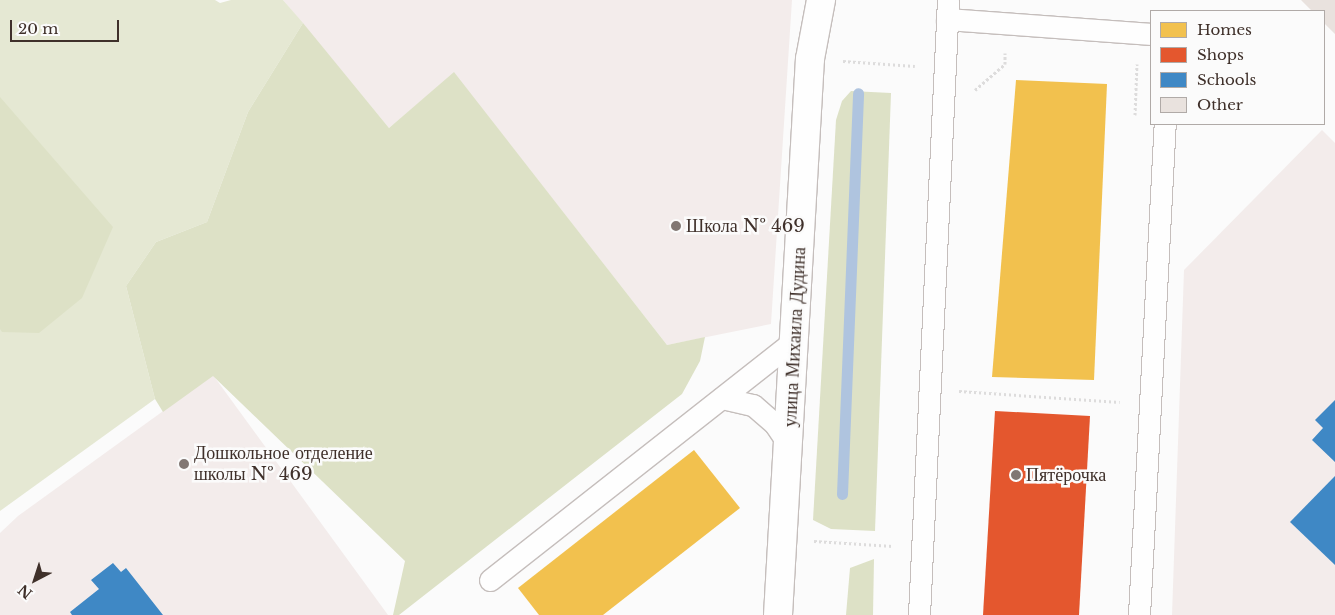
<!DOCTYPE html>
<meta charset="utf-8">
<style>
body{margin:0}
#map{position:relative;width:1335px;height:615px;overflow:hidden;background:#fbfbfb;font-family:"Libre Baskerville",serif}
div>[style]{position:absolute}
.built>*{inset:0;background:#f3eceb}
.green>*{inset:0;background:#e5e8d3}
.forest>*{inset:0;background:#dde1c6}
.homes>*{inset:0;background:#f2c14e}
.shops>*{inset:0;background:#e4572e}
.schools>*{inset:0;background:#3f88c5}
.stream>*{height:11px;margin:-5.5px;padding:0 5.5px;transform-origin:5.5px;border-radius:5.5px;background:#afc4df}
.building>*{inset:0;background:#e9e2de}
.path>*{height:3px;margin-top:-1.5px;transform-origin:0;background:repeating-linear-gradient(90deg,#dddcdc 0 2.5px,transparent 0 5px)}
.roads{filter:drop-shadow(1px 0 #c5bebc) drop-shadow(-1px 0 #c5bebc) drop-shadow(0 1px #c5bebc) drop-shadow(0 -1px #c5bebc)}
.service>*{height:21px;margin:-10.5px;padding:0 10.5px;transform-origin:10.5px;border-radius:10.5px;background:#fefefe}
.minor>*{height:28px;margin:-14px;padding:0 14px;transform-origin:14px;border-radius:14px;background:#fefefe}
.dots>*{width:14px;height:14px;translate:-50% -50%;box-sizing:border-box;border:2px solid #fbfbfb;border-radius:50%}
span{translate:-50% -50%;white-space:nowrap;text-align:center;line-height:1.15;-webkit-text-stroke:5px #fbfbfb;paint-order:stroke}
.poi-label{font-size:18px;color:#3f302a}
.left{translate:0 -50%;text-align:left}
.street-label{font-size:18px;color:#3f302a}
.legend{position:absolute;left:1150px;top:10px;width:175px;height:115px;box-sizing:border-box;background:#fbfbfb;border:1px solid #b0aaa7;margin:0;padding:6px 9px;list-style:none;font-size:15px;color:#3f302a}
.legend li{display:flex;align-items:center;gap:10px;height:25px}
.legend b{width:25px;border:1px solid #b0aaa7}
.north{position:absolute;left:10px;top:555px;width:50px;height:50px;-webkit-text-stroke:4px #fbfbfb;paint-order:stroke;rotate:220deg;font-size:14px;font-weight:700;line-height:20px;text-align:center;color:#3f302a}
.north::after{content:'';display:block;margin:auto;width:18px;height:22px;background:#3f302a;clip-path:polygon(50% 0,100% 100%,50% 72%,0 100%)}
.scale{position:absolute;left:10px;top:20px;width:109px;height:22px;box-sizing:border-box;border:2px solid #3f302a;border-top:0;padding-left:6px;font-size:15px;line-height:18px;white-space:nowrap;color:#3f302a;-webkit-text-stroke:4px #fbfbfb;paint-order:stroke}
</style>
<div id="map">
<div class="built">
<div style="clip-path:polygon(283px 0,792px 0,771px 324px,667px 345px,454px 73px,389px 128px)"></div>
<div style="clip-path:polygon(1322px 130px,1335px 143px,1335px 615px,1172px 615px,1184px 270px)"></div>
<div style="clip-path:polygon(213px 375px,388px 615px,0 615px,0 533px,18px 516px)"></div>
</div>
<div class="green">
<div style="clip-path:polygon(0 0,215px 0,220px 3px,231px 0,283px 0,303px 23px,248px 112px,207px 222px,156px 242px,126px 286px,155px 399px,0 511px)"></div>
</div>
<div class="forest">
<div style="clip-path:polygon(303px 23px,389px 128px,454px 72px,667px 345px,705px 337px,700px 361px,682px 394px,399px 615px,393px 615px,405px 561px,213px 376px,163px 412px,155px 399px,126px 286px,156px 242px,207px 222px,248px 112px)"></div>
<div style="clip-path:polygon(851px 91px,891px 93px,875px 531px,831px 529px,813px 520px,836px 120px,842px 101px)"></div>
<div style="clip-path:polygon(0 97px,113px 227px,82px 298px,39px 333px,2px 332px,0 329px)"></div>
<div style="clip-path:polygon(874px 559px,873px 615px,846px 615px,850px 568px)"></div>
</div>
<div class="homes">
<div style="clip-path:polygon(1016px 80px,1107px 84px,1094px 380px,992px 377px)"></div>
<div style="clip-path:polygon(694px 450px,740px 508px,603px 615px,539px 615px,518px 588px)"></div>
</div>
<div class="shops">
<div style="clip-path:polygon(995px 411px,1090px 416px,1079px 615px,983px 615px)"></div>
</div>
<div class="schools">
<div style="clip-path:polygon(1335px 400px,1335px 462px,1312px 440px,1323px 428px,1315px 420px)"></div>
<div style="clip-path:polygon(1335px 476px,1335px 565px,1290px 522px)"></div>
<div style="clip-path:polygon(113px 563px,121px 572px,126px 568px,163px 615px,72px 615px,70px 612px,99px 589px,91px 580px)"></div>
</div>
<div class="stream">
<div style="left:842px;top:494px;width:401px;rotate:-87.7deg"></div>
</div>
<div class="building">
<div style="clip-path:polygon(1301px 0,1335px 0,1335px 34px,1324px 23px,1324px 11px,1312px 11px)"></div>
</div>
<div class="path">
<div style="left:843px;top:61px;width:72px;rotate:4deg"></div>
<div style="left:975px;top:90px;width:40px;rotate:-41deg"></div>
<div style="left:1005px;top:64px;width:11px;rotate:-90deg"></div>
<div style="left:1135px;top:115px;width:51px;rotate:-87.8deg"></div>
<div style="left:959px;top:391px;width:161px;rotate:3.9deg"></div>
<div style="left:814px;top:541px;width:79px;rotate:3.6deg"></div>
</div>
<div class="roads">
<div class="service">
<div style="left:947px;top:19px;width:205px;rotate:4.2deg"></div>
<div style="left:722px;top:398px;width:32px;rotate:13deg"></div>
<div style="left:753px;top:405px;width:28px;rotate:41deg"></div>
<div style="left:774px;top:423px;width:25px;rotate:56deg"></div>
<div style="left:490px;top:580px;width:388px;rotate:-38.2deg"></div>
<div style="left:919px;top:615px;width:616px;rotate:-87.3deg"></div>
<div style="left:1139px;top:615px;width:492px;rotate:-87deg"></div>
</div>
<div class="minor">
<div style="left:778px;top:615px;width:557px;rotate:-86.71deg"></div>
<div style="left:810px;top:59px;width:60px;rotate:-79.4deg"></div>
</div>
</div>
<div class="dots">
<div style="left:676px;top:226px;background:#817773"></div>
<div style="left:184px;top:464px;background:#817773"></div>
<div style="left:1016px;top:475px;background:#817773"></div>
</div>
<div class="poi-label">
<span class="left" style="left:686px;top:226px">Школа № 469</span>
<span class="left" style="left:194px;top:464px">Дошкольное отделение<br>школы № 469</span>
<span class="left" style="left:1026px;top:475px">Пятёрочка</span>
</div>
<div class="street-label">
<span style="left:795px;top:337px;rotate:-87deg">улица Михаила Дудина</span>
</div>
<ul class="legend">
<li><b style="height:14px;background:#f2c14e"></b>Homes</li>
<li><b style="height:14px;background:#e4572e"></b>Shops</li>
<li><b style="height:14px;background:#3f88c5"></b>Schools</li>
<li><b style="height:14px;background:#e9e2de"></b>Other</li>
</ul>
<div class="north">N</div>
<div class="scale">20 m</div>
</div>
